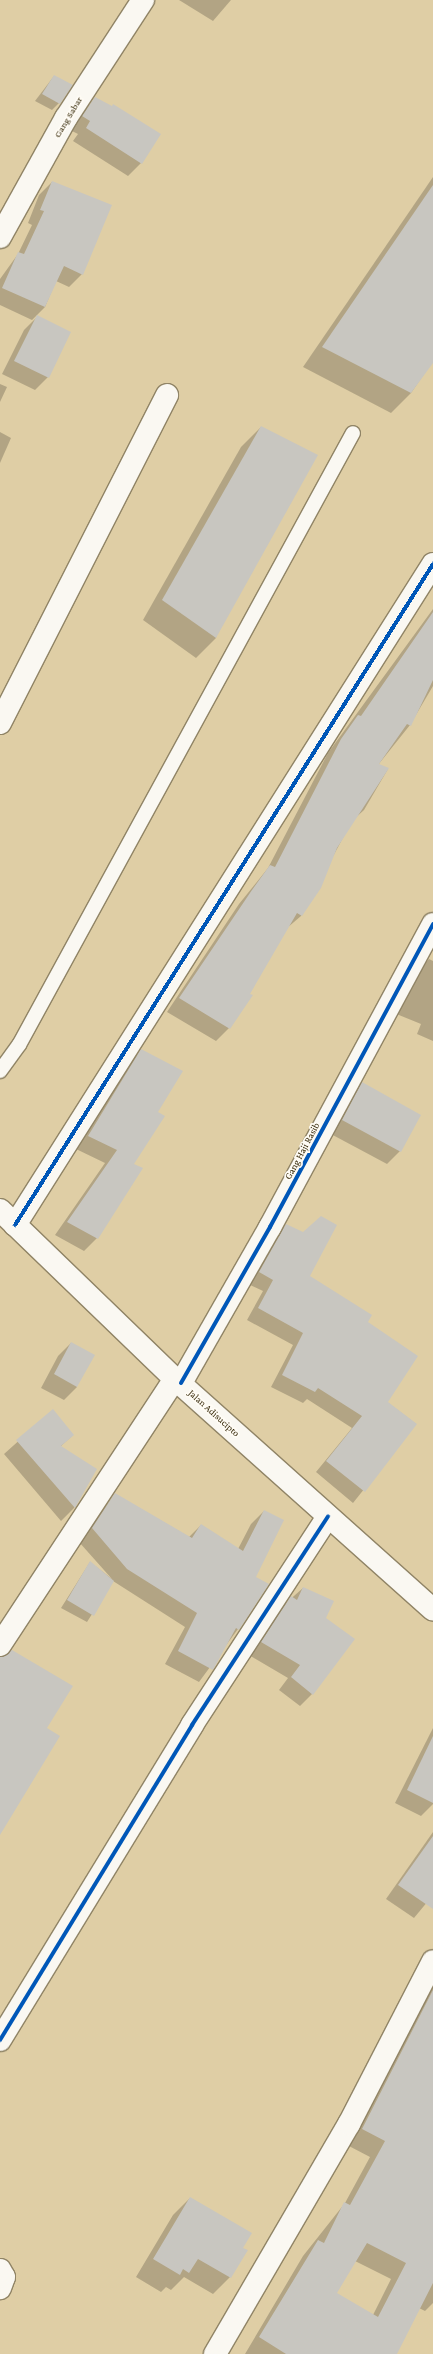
<!DOCTYPE html>
<style>
body{margin:0}
#map{position:relative;width:433px;height:2354px;overflow:hidden;background:#dfcea5;font-family:"Crimson Pro",serif}
div>[style]{position:absolute}
.shadow>*{inset:0;background:#0003}
.building>*{inset:0;background:#c8c6c0}
.roads{filter:drop-shadow(1px 0 #908466) drop-shadow(-1px 0 #908466) drop-shadow(0 1px #908466) drop-shadow(0 -1px #908466)}
.lane>*{height:14px;margin:-7px;padding:0 7px;transform-origin:7px;border-radius:7px;background:#faf8f2}
.street>*{height:22px;margin:-11px;padding:0 11px;transform-origin:11px;border-radius:11px;background:#faf8f2}
.secondary>*{height:22px;margin:-11px;padding:0 11px;transform-origin:11px;border-radius:11px;background:#faf8f2}
.cycleway>*{height:4px;margin:-2px;padding:0 2px;transform-origin:2px;border-radius:2px;background:#0057b8}
span{translate:-50% -50%;white-space:nowrap;text-align:center;line-height:1.15;-webkit-text-stroke:3.5px #fffcf5;paint-order:stroke}
.street-label{font-size:10px;color:#382b0b}
</style>
<div id="map">
<div class="shadow">
<div style="clip-path:polygon(179px 0,231px 0,213px 21px)"></div>
<div style="clip-path:polygon(54px 76px,59px 103px,52px 110px,35px 101px)"></div>
<div style="clip-path:polygon(95px 98px,141px 163px,128px 176px,73px 141px,78px 134px,70px 130px)"></div>
<div style="clip-path:polygon(433px 177px,433px 361px,411px 393px,391px 413px,303px 367px)"></div>
<div style="clip-path:polygon(52px 182px,82px 274px,69px 287px,56px 281px,45px 307px,32px 320px,0 305px,0 279px,18px 254px,32px 225px,28px 223px,39px 195px)"></div>
<div style="clip-path:polygon(37px 317px,48px 377px,35px 390px,2px 374px,24px 330px)"></div>
<div style="clip-path:polygon(0 384px,7px 387px,0 402px)"></div>
<div style="clip-path:polygon(261px 427px,216px 638px,196px 658px,143px 620px,241px 447px)"></div>
<div style="clip-path:polygon(0 432px,11px 438px,0 463px)"></div>
<div style="clip-path:polygon(433px 609px,433px 686px,410px 725px,378px 765px,388px 769px,364px 810px,352px 821px,301px 916px,287px 928px,229px 1028px,216px 1041px,167px 1012px,239px 904px,268px 868px,328px 753px)"></div>
<div style="clip-path:polygon(429px 959px,433px 961px,433px 1041px,417px 1034px,421px 1024px,394px 1013px,413px 976px)"></div>
<div style="clip-path:polygon(141px 1051px,157px 1112px,97px 1238px,84px 1251px,55px 1235px,105px 1163px,76px 1149px,128px 1064px)"></div>
<div style="clip-path:polygon(362px 1083px,400px 1151px,387px 1164px,329px 1133px,349px 1096px)"></div>
<div style="clip-path:polygon(286px 1225px,308px 1276px,366px 1323px,387px 1402px,416px 1424px,353px 1503px,316px 1472px,352px 1428px,307px 1399px,303px 1403px,271px 1387px,293px 1345px,247px 1320px,263px 1291px,248px 1284px,275px 1236px)"></div>
<div style="clip-path:polygon(71px 1343px,77px 1387px,64px 1400px,41px 1388px,58px 1356px)"></div>
<div style="clip-path:polygon(52px 1411px,73px 1435px,60px 1447px,95px 1470px,74px 1508px,61px 1521px,4px 1454px)"></div>
<div style="clip-path:polygon(115px 1494px,189px 1537px,201px 1525px,238px 1549px,251px 1524px,264px 1511px,254px 1577px,238px 1629px,199px 1682px,165px 1664px,185px 1627px,113px 1581px,87px 1622px,61px 1608px,90px 1562px,112px 1579px,79px 1542px)"></div>
<div style="clip-path:polygon(303px 1588px,325px 1618px,312px 1694px,300px 1706px,279px 1690px,288px 1678px,249px 1655px,278px 1610px)"></div>
<div style="clip-path:polygon(433px 1728px,433px 1804px,421px 1816px,395px 1803px)"></div>
<div style="clip-path:polygon(433px 1832px,433px 1895px,414px 1918px,386px 1899px)"></div>
<div style="clip-path:polygon(evenodd,433px 1977px,433px 2303px,425px 2311px,419px 2308px,396px 2354px,245px 2354px,303px 2256px,345px 2203px,370px 2157px,347px 2145px,433px 1977px,355px 2261px,391px 2279px,373px 2315px,335px 2293px,355px 2261px)"></div>
<div style="clip-path:polygon(190px 2198px,242px 2248px,230px 2277px,213px 2294px,184px 2277px,171px 2290px,166px 2287px,161px 2292px,136px 2277px,173px 2215px)"></div>
</div>
<div class="building">
<div style="clip-path:polygon(54px 75px,73px 85px,60px 104px,42px 94px)"></div>
<div style="clip-path:polygon(95px 97px,112px 106px,113px 104px,161px 134px,142px 164px,86px 128px,90px 121px,82px 116px)"></div>
<div style="clip-path:polygon(52px 181px,112px 205px,83px 275px,64px 266px,45px 307px,2px 288px,18px 252px,24px 254px,44px 211px,40px 210px)"></div>
<div style="clip-path:polygon(433px 185px,433px 363px,411px 393px,322px 347px)"></div>
<div style="clip-path:polygon(37px 315px,71px 332px,49px 378px,14px 361px)"></div>
<div style="clip-path:polygon(261px 426px,318px 455px,216px 638px,162px 600px)"></div>
<div style="clip-path:polygon(433px 612px,433px 680px,411px 726px,407px 724px,379px 764px,389px 768px,337px 848px,321px 888px,302px 916px,297px 913px,250px 994px,253px 995px,230px 1029px,179px 998px,252px 890px,270px 865px,275px 867px,341px 739px,358px 715px,361px 716px)"></div>
<div style="clip-path:polygon(141px 1049px,183px 1071px,158px 1112px,165px 1116px,134px 1164px,143px 1168px,98px 1239px,67px 1222px,117px 1150px,88px 1136px)"></div>
<div style="clip-path:polygon(362px 1082px,421px 1115px,401px 1152px,342px 1120px)"></div>
<div style="clip-path:polygon(321px 1216px,337px 1225px,310px 1276px,372px 1315px,368px 1322px,418px 1356px,388px 1402px,417px 1424px,365px 1492px,326px 1461px,362px 1416px,318px 1388px,315px 1392px,282px 1375px,303px 1333px,258px 1308px,273px 1280px,259px 1272px,286px 1224px,303px 1232px)"></div>
<div style="clip-path:polygon(71px 1342px,95px 1355px,77px 1387px,54px 1374px)"></div>
<div style="clip-path:polygon(53px 1409px,74px 1435px,61px 1446px,97px 1469px,75px 1508px,16px 1440px)"></div>
<div style="clip-path:polygon(115px 1493px,192px 1538px,201px 1524px,243px 1551px,264px 1510px,284px 1520px,256px 1577px,269px 1584px,239px 1630px,236px 1628px,213px 1670px,178px 1651px,197px 1613px,127px 1569px,92px 1528px)"></div>
<div style="clip-path:polygon(90px 1561px,114px 1581px,94px 1616px,67px 1600px)"></div>
<div style="clip-path:polygon(303px 1587px,334px 1601px,326px 1618px,355px 1639px,313px 1695px,291px 1677px,300px 1665px,261px 1642px,291px 1596px,297px 1600px)"></div>
<div style="clip-path:polygon(12px 1650px,73px 1686px,47px 1728px,60px 1736px,0 1835px,0 1657px)"></div>
<div style="clip-path:polygon(433px 1736px,433px 1803px,407px 1790px)"></div>
<div style="clip-path:polygon(433px 1836px,433px 1909px,398px 1885px)"></div>
<div style="clip-path:polygon(evenodd,433px 1990px,433px 2283px,397px 2354px,286px 2354px,259px 2337px,318px 2240px,324px 2243px,344px 2202px,350px 2205px,385px 2141px,362px 2129px,433px 1990px,367px 2243px,406px 2263px,378px 2317px,337px 2293px,367px 2243px)"></div>
<div style="clip-path:polygon(190px 2197px,252px 2233px,243px 2248px,248px 2250px,231px 2278px,198px 2259px,189px 2273px,183px 2269px,180px 2275px,153px 2259px)"></div>
</div>
<div class="roads">
<div class="lane">
<div style="left:0;top:1071px;width:32px;rotate:-54deg"></div>
<div style="left:19px;top:1045px;width:697px;rotate:-61.38deg"></div>
</div>
<div class="street">
<div style="left:0;top:237px;width:136px;rotate:-61deg"></div>
<div style="left:66px;top:118px;width:141px;rotate:-56.9deg"></div>
<div style="left:0;top:723px;width:368px;rotate:-63deg"></div>
<div style="left:15px;top:1225px;width:782px;rotate:-57.69deg"></div>
<div style="left:181px;top:1383px;width:180px;rotate:-60.3deg"></div>
<div style="left:270px;top:1227px;width:344px;rotate:-61.7deg"></div>
<div style="left:0;top:1645px;width:318px;rotate:-56.7deg"></div>
<div style="left:0;top:2040px;width:369px;rotate:-58.6deg"></div>
<div style="left:192px;top:1725px;width:249px;rotate:-56.9deg"></div>
<div style="left:0;top:2270px;width:8px;rotate:60deg"></div>
<div style="left:4px;top:2277px;width:12px;rotate:110deg"></div>
<div style="left:215px;top:2354px;width:266px;rotate:-59.8deg"></div>
<div style="left:349px;top:2124px;width:183px;rotate:-62.7deg"></div>
</div>
<div class="secondary">
<div style="left:0;top:1210px;width:243px;rotate:44deg"></div>
<div style="left:175px;top:1379px;width:346px;rotate:41.8deg"></div>
</div>
</div>
<div class="cycleway">
<div style="left:15px;top:1225px;width:782px;rotate:-57.69deg"></div>
<div style="left:181px;top:1383px;width:180px;rotate:-60.3deg"></div>
<div style="left:270px;top:1227px;width:344px;rotate:-61.7deg"></div>
<div style="left:0;top:2040px;width:369px;rotate:-58.6deg"></div>
<div style="left:192px;top:1725px;width:249px;rotate:-56.9deg"></div>
</div>
<div class="street-label">
<span style="left:68px;top:117px;rotate:-59deg">Gang Sabar</span>
<span style="left:302px;top:1151px;rotate:-62deg">Gang Haji Rasib</span>
<span style="left:214px;top:1413px;rotate:42deg">Jalan Adisucipto</span>
</div>
</div>
